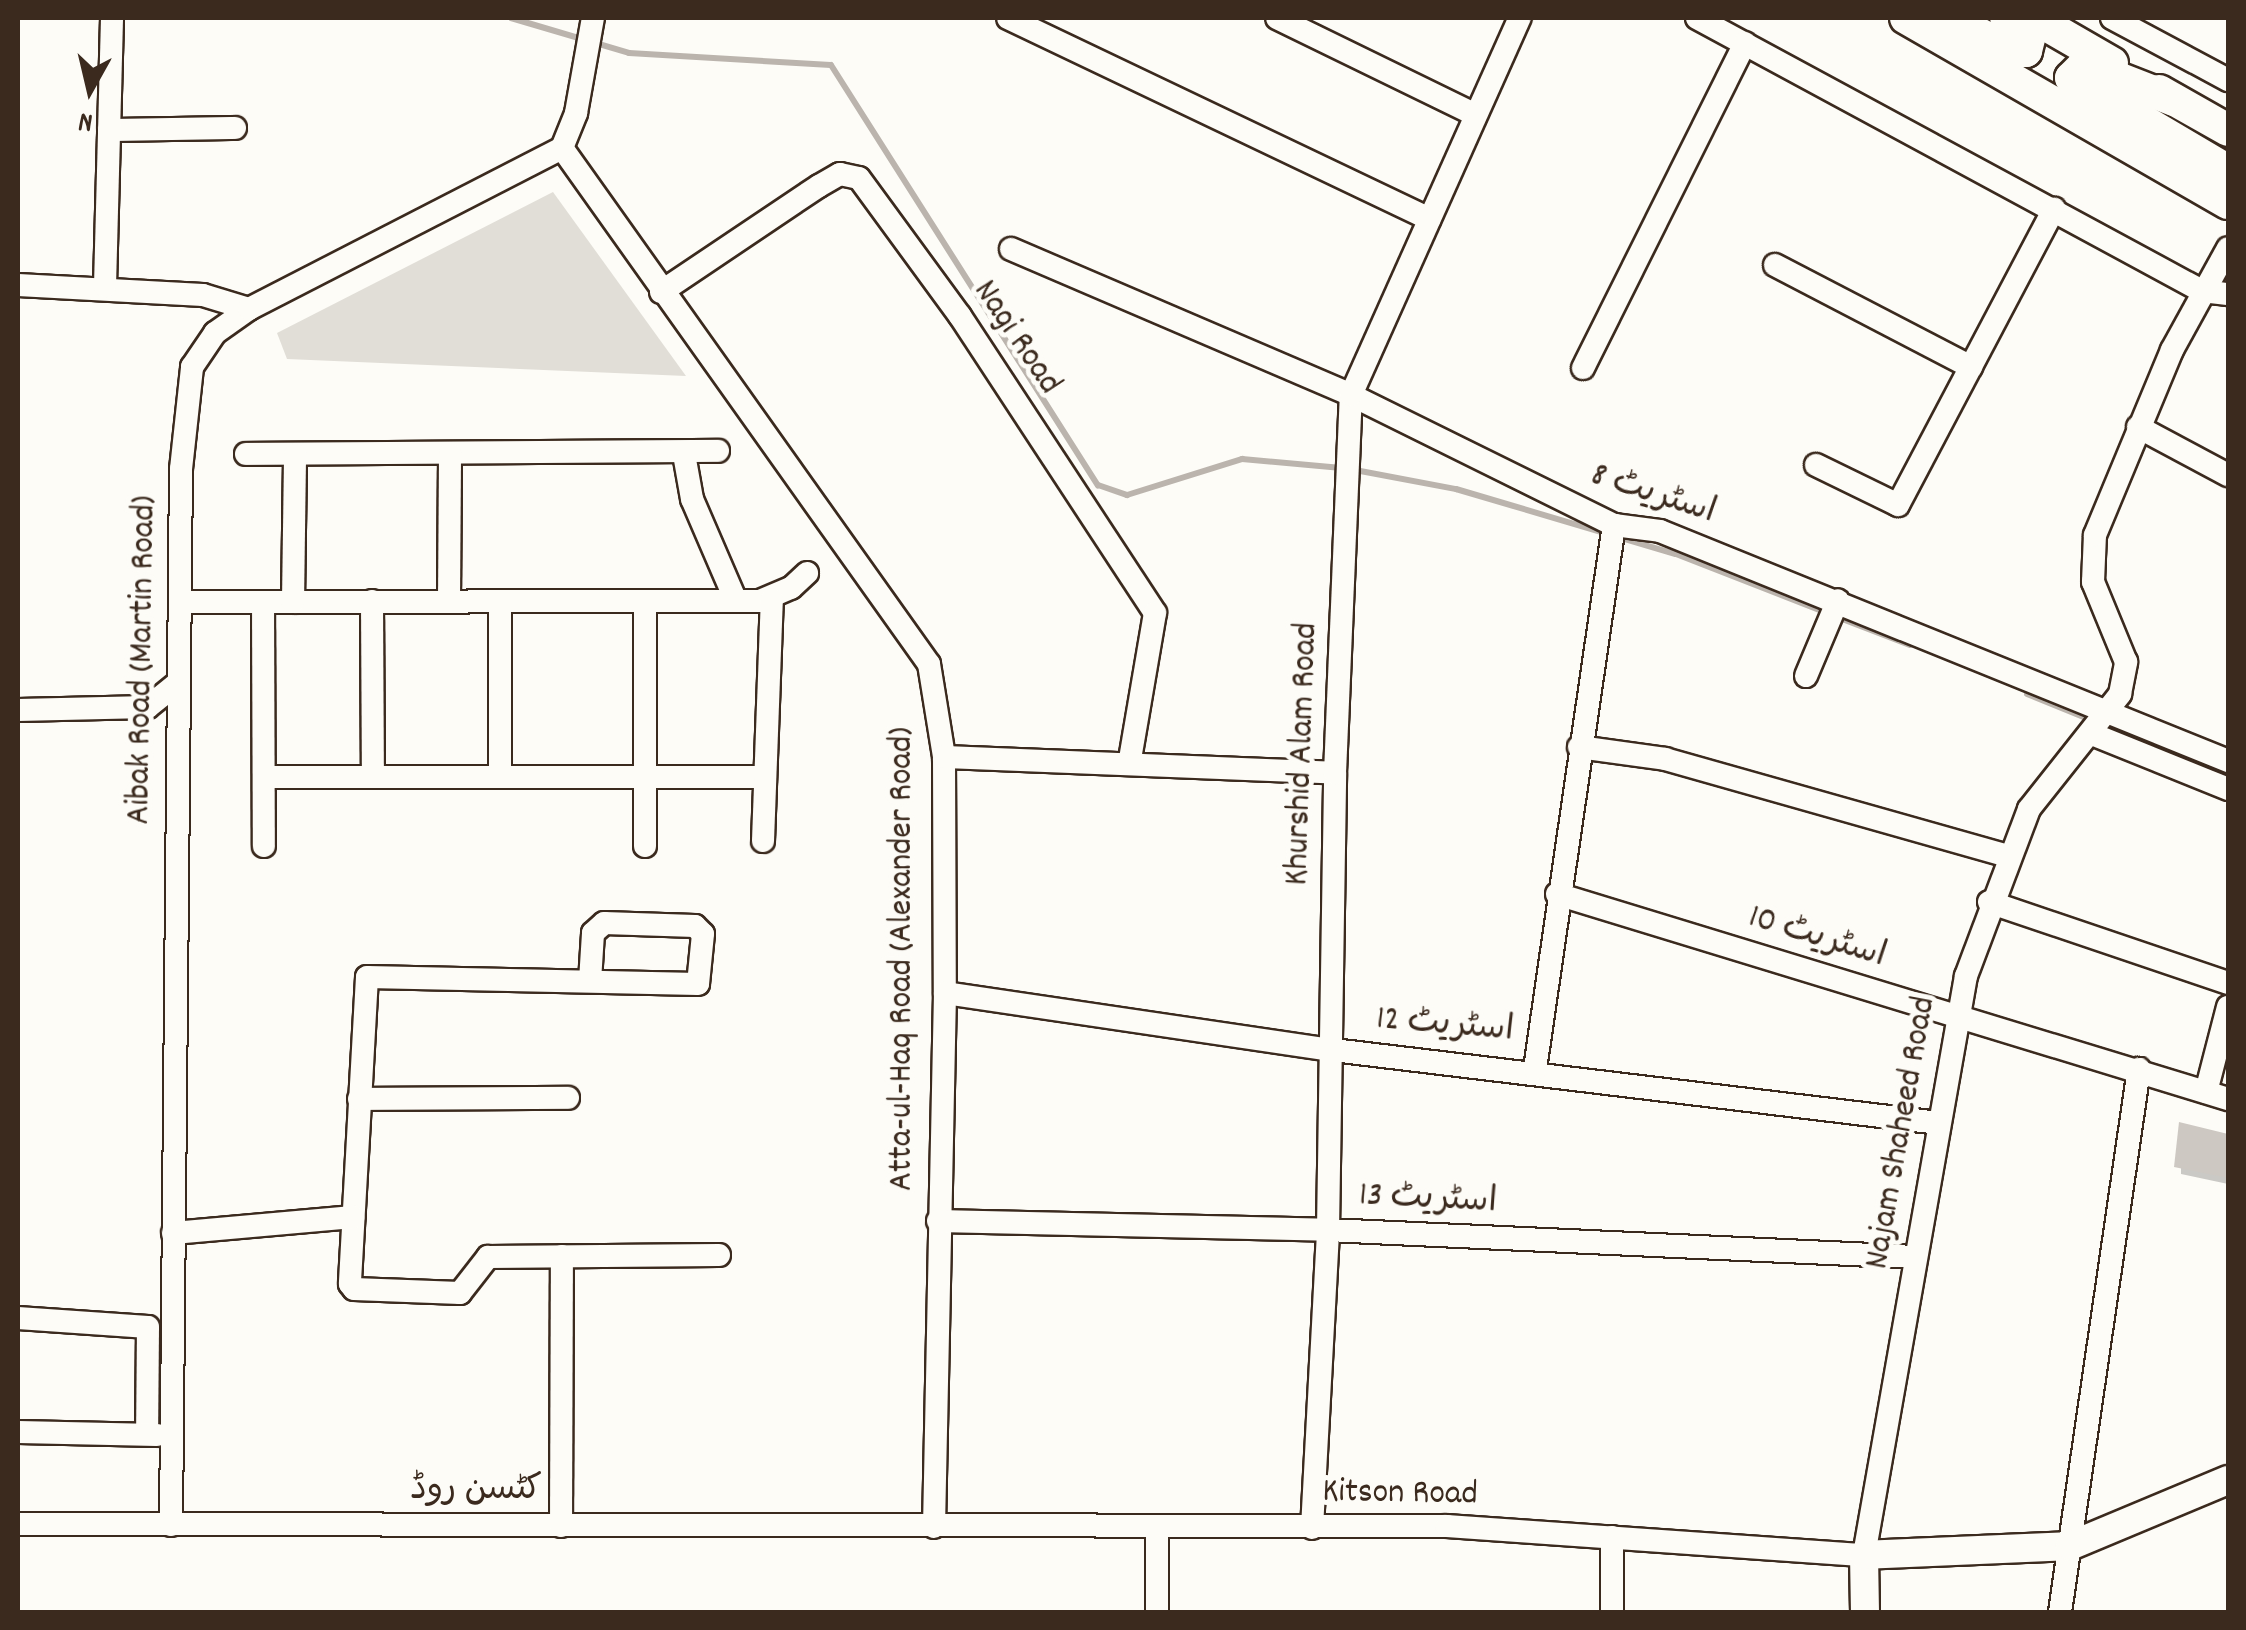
<!DOCTYPE html>
<meta charset="utf-8">
<style>
body{margin:0}
#map{position:relative;width:2246px;height:1630px;overflow:hidden;background:#fdfcf7;font-family:Dekko,"Playpen Sans Arabic",sans-serif}
div>[style]{position:absolute}
.green>*{inset:0;background:#e1ded7}
.shadow>*{inset:0;background:#0003}
.stream>*{height:6px;margin:-3px;padding:0 3px;transform-origin:3px;border-radius:3px;background:#bbb4ad}
.building>*{inset:0;background:#cdc8c2}
.roads{filter:drop-shadow(2px 0 #3b2a1e) drop-shadow(-2px 0 #3b2a1e) drop-shadow(0 2px #3b2a1e) drop-shadow(0 -2px #3b2a1e)}
.minor>*{height:22px;margin:-11px;padding:0 11px;transform-origin:11px;border-radius:11px;background:#fdfcf7}
.major>*{height:28px;margin:-14px;padding:0 14px;transform-origin:14px;border-radius:14px;background:#fdfcf7}
.highway>*{height:32px;margin:-16px;padding:0 16px;transform-origin:16px;border-radius:16px;background:#fdfcf7}
span{translate:-50% -50%;white-space:nowrap;text-align:center;line-height:1.15;-webkit-text-stroke:10px #fdfcf7;paint-order:stroke}
.street-label{font-size:35px;color:#3b2a1e}
.frame{position:absolute;inset:0;border:20px solid #3b2a1e;pointer-events:none}
.north{position:absolute;left:40px;top:40px;width:100px;height:100px;-webkit-text-stroke:8px #fdfcf7;paint-order:stroke;rotate:188deg;font-size:28px;font-weight:700;line-height:40px;text-align:center;color:#3b2a1e}
.north::after{content:'';display:block;margin:auto;width:35px;height:45px;background:#3b2a1e;clip-path:polygon(50% 0,100% 100%,50% 72%,0 100%)}
</style>
<div id="map">
<div class="green">
<div style="clip-path:polygon(553px 192px,686px 376px,287px 359px,277px 333px)"></div>
</div>
<div class="shadow">
<div style="clip-path:polygon(2181px 1125px,2228px 1136px,2228px 1184px,2181px 1174px)"></div>
</div>
<div class="stream">
<div style="left:511px;top:18px;width:123px;rotate:16.5deg"></div>
<div style="left:629px;top:53px;width:202px;rotate:3.4deg"></div>
<div style="left:831px;top:65px;width:498px;rotate:57.6deg"></div>
<div style="left:1098px;top:485px;width:31px;rotate:19deg"></div>
<div style="left:1127px;top:495px;width:121px;rotate:-17.4deg"></div>
<div style="left:1242px;top:459px;width:100px;rotate:5.1deg"></div>
<div style="left:1355px;top:470px;width:103px;rotate:10.7deg"></div>
<div style="left:1456px;top:489px;width:229px;rotate:16.5deg"></div>
<div style="left:1676px;top:554px;width:160px;rotate:21.3deg"></div>
<div style="left:1837px;top:617px;width:78px;rotate:21deg"></div>
<div style="left:2027px;top:694px;width:61px;rotate:22deg"></div>
</div>
<div class="building">
<div style="clip-path:polygon(2179px 1122px,2228px 1134px,2228px 1178px,2174px 1167px)"></div>
</div>
<div class="roads">
<div class="minor">
<div style="left:1008px;top:18px;width:467px;rotate:25.5deg"></div>
<div style="left:1277px;top:18px;width:221px;rotate:26deg"></div>
<div style="left:1697px;top:18px;width:574px;rotate:28.4deg"></div>
<div style="left:2202px;top:291px;width:26px;rotate:7deg"></div>
<div style="left:2112px;top:18px;width:132px;rotate:28.1deg"></div>
<div style="left:109px;top:130px;width:126px;rotate:-0.9deg"></div>
<div style="left:562px;top:148px;width:633px;rotate:54.58deg"></div>
<div style="left:929px;top:664px;width:94px;rotate:80.8deg"></div>
<div style="left:944px;top:757px;width:236px;rotate:89.8deg"></div>
<div style="left:945px;top:993px;width:534px;rotate:91.18deg"></div>
<div style="left:1011px;top:249px;width:370px;rotate:23.2deg"></div>
<div style="left:1351px;top:395px;width:293px;rotate:26.3deg"></div>
<div style="left:1614px;top:525px;width:46px;rotate:7.4deg"></div>
<div style="left:1660px;top:531px;width:613px;rotate:22.04deg"></div>
<div style="left:1775px;top:265px;width:221px;rotate:27.5deg"></div>
<div style="left:18px;top:285px;width:185px;rotate:3.1deg"></div>
<div style="left:203px;top:295px;width:48px;rotate:16.9deg"></div>
<div style="left:105px;top:286px;width:268px;rotate:-88.5deg"></div>
<div style="left:661px;top:292px;width:190px;rotate:-33.9deg"></div>
<div style="left:819px;top:186px;width:24px;rotate:-30deg"></div>
<div style="left:840px;top:174px;width:19px;rotate:12deg"></div>
<div style="left:859px;top:178px;width:171px;rotate:53.8deg"></div>
<div style="left:960px;top:316px;width:355px;rotate:56.7deg"></div>
<div style="left:1155px;top:613px;width:149px;rotate:99.7deg"></div>
<div style="left:1583px;top:368px;width:363px;rotate:-63.5deg"></div>
<div style="left:2138px;top:427px;width:102px;rotate:28.1deg"></div>
<div style="left:246px;top:454px;width:472px;rotate:-0.4deg"></div>
<div style="left:684px;top:454px;width:46px;rotate:79.9deg"></div>
<div style="left:692px;top:499px;width:111px;rotate:66.7deg"></div>
<div style="left:1816px;top:465px;width:91px;rotate:26deg"></div>
<div style="left:1898px;top:505px;width:335px;rotate:-62.2deg"></div>
<div style="left:372px;top:601px;width:176px;rotate:89.7deg"></div>
<div style="left:449px;top:601px;width:147px;rotate:-89.6deg"></div>
<div style="left:645px;top:601px;width:245px;rotate:90deg"></div>
<div style="left:183px;top:602px;width:577px;rotate:-0.1deg"></div>
<div style="left:760px;top:601px;width:34px;rotate:-23deg"></div>
<div style="left:791px;top:588px;width:22px;rotate:-43deg"></div>
<div style="left:263px;top:602px;width:244px;rotate:89.8deg"></div>
<div style="left:293px;top:602px;width:147px;rotate:-89.2deg"></div>
<div style="left:1806px;top:676px;width:82px;rotate:-67.2deg"></div>
<div style="left:18px;top:710px;width:130px;rotate:-1.3deg"></div>
<div style="left:148px;top:707px;width:38px;rotate:-39deg"></div>
<div style="left:2092px;top:734px;width:147px;rotate:22deg"></div>
<div style="left:1579px;top:747px;width:87px;rotate:7.9deg"></div>
<div style="left:1665px;top:759px;width:356px;rotate:15.8deg"></div>
<div style="left:944px;top:757px;width:391px;rotate:2.3deg"></div>
<div style="left:264px;top:777px;width:501px"></div>
<div style="left:500px;top:777px;width:176px;rotate:-90deg"></div>
<div style="left:763px;top:841px;width:242px;rotate:-87.9deg"></div>
<div style="left:1557px;top:894px;width:702px;rotate:16.99deg"></div>
<div style="left:1989px;top:902px;width:252px;rotate:18.7deg"></div>
<div style="left:590px;top:981px;width:48px;rotate:-86.4deg"></div>
<div style="left:593px;top:933px;width:15px;rotate:-42deg"></div>
<div style="left:604px;top:923px;width:91px;rotate:1.9deg"></div>
<div style="left:695px;top:926px;width:11px;rotate:45deg"></div>
<div style="left:703px;top:934px;width:50px;rotate:95.7deg"></div>
<div style="left:698px;top:984px;width:331px;rotate:-178.8deg"></div>
<div style="left:367px;top:977px;width:307px;rotate:93.2deg"></div>
<div style="left:350px;top:1284px;width:6px;rotate:51deg"></div>
<div style="left:354px;top:1289px;width:106px;rotate:2.2deg"></div>
<div style="left:460px;top:1293px;width:46px;rotate:-52.1deg"></div>
<div style="left:488px;top:1257px;width:231px;rotate:-0.5deg"></div>
<div style="left:945px;top:993px;width:392px;rotate:8.4deg"></div>
<div style="left:1333px;top:1050px;width:610px;rotate:6.87deg"></div>
<div style="left:1535px;top:1069px;width:550px;rotate:-81.74deg"></div>
<div style="left:2206px;top:1092px;width:88px;rotate:-75.5deg"></div>
<div style="left:359px;top:1099px;width:209px;rotate:-0.3deg"></div>
<div style="left:938px;top:1221px;width:390px;rotate:1.3deg"></div>
<div style="left:1328px;top:1230px;width:588px;rotate:2.63deg"></div>
<div style="left:173px;top:1233px;width:181px;rotate:-5.1deg"></div>
<div style="left:18px;top:1318px;width:130px;rotate:4deg"></div>
<div style="left:148px;top:1327px;width:107px;rotate:90.5deg"></div>
<div style="left:18px;top:1432px;width:139px;rotate:1.2deg"></div>
<div style="left:18px;top:1524px;width:1429px;rotate:0.08deg"></div>
<div style="left:1447px;top:1526px;width:418px;rotate:4deg"></div>
<div style="left:1864px;top:1555px;width:588px;rotate:-80.01deg"></div>
<div style="left:1966px;top:976px;width:178px;rotate:-69.3deg"></div>
<div style="left:2029px;top:809px;width:147px;rotate:-51.6deg"></div>
<div style="left:2120px;top:694px;width:33px;rotate:-79deg"></div>
<div style="left:2126px;top:662px;width:87px;rotate:-112.4deg"></div>
<div style="left:2093px;top:582px;width:47px;rotate:-87.6deg"></div>
<div style="left:2095px;top:535px;width:200px;rotate:-67.4deg"></div>
<div style="left:2172px;top:350px;width:116px;rotate:-61.2deg"></div>
<div style="left:171px;top:1525px;width:1056px;rotate:-89.46deg"></div>
<div style="left:181px;top:469px;width:103px;rotate:-83.8deg"></div>
<div style="left:192px;top:367px;width:41px;rotate:-55.9deg"></div>
<div style="left:215px;top:333px;width:42px;rotate:-35.2deg"></div>
<div style="left:249px;top:309px;width:352px;rotate:-27.2deg"></div>
<div style="left:562px;top:148px;width:38px;rotate:-68deg"></div>
<div style="left:576px;top:113px;width:97px;rotate:-79.9deg"></div>
<div style="left:561px;top:1526px;width:270px;rotate:-89.8deg"></div>
<div style="left:1157px;top:1527px;width:85px;rotate:90deg"></div>
<div style="left:1312px;top:1528px;width:298px;rotate:-86.9deg"></div>
<div style="left:1328px;top:1230px;width:457px;rotate:-89.1deg"></div>
<div style="left:1335px;top:773px;width:378px;rotate:-87.6deg"></div>
<div style="left:1351px;top:395px;width:413px;rotate:-65.9deg"></div>
<div style="left:1612px;top:1537px;width:75px;rotate:90deg"></div>
<div style="left:2060px;top:1612px;width:549px;rotate:-81.72deg"></div>
</div>
<div class="major">
<div style="left:1865px;top:1612px;width:57px;rotate:-91deg"></div>
<div style="left:1864px;top:1555px;width:206px;rotate:-2.5deg"></div>
<div style="left:2070px;top:1546px;width:171px;rotate:-22.7deg"></div>
</div>
<div class="highway">
<div style="left:1906px;top:18px;width:371px;rotate:29.9deg"></div>
<div style="left:1950px;top:18px;width:69px;rotate:28.4deg"></div>
<div style="left:2011px;top:51px;width:15px"></div>
<div style="left:2026px;top:51px;width:16px;rotate:-76deg"></div>
<div style="left:2030px;top:35px;width:29px;rotate:-145deg"></div>
<div style="left:2034px;top:18px;width:90px;rotate:30deg"></div>
<div style="left:2159px;top:91px;width:79px;rotate:29.5deg"></div>
<div style="left:2174px;top:100px;width:97px;rotate:-158.7deg"></div>
<div style="left:2084px;top:65px;width:18px;rotate:135deg"></div>
<div style="left:2071px;top:78px;width:182px;rotate:30.6deg"></div>
</div>
</div>
<div class="street-label">
<span style="left:1016px;top:338px;rotate:56deg">Nagi Road</span>
<span style="left:1653px;top:495px;rotate:18deg">اسٹریٹ 8</span>
<span style="left:143px;top:660px;rotate:-89deg">Aibak Road (Martin Road)</span>
<span style="left:1303px;top:754px;rotate:-88deg">Khurshid Alam Road</span>
<span style="left:1817px;top:938px;rotate:17deg">اسٹریٹ 10</span>
<span style="left:903px;top:959px;rotate:-90deg">Atta-ul-Haq Road (Alexander Road)</span>
<span style="left:1445px;top:1026px;rotate:5deg">اسٹریٹ 12</span>
<span style="left:1902px;top:1133px;rotate:-80deg">Najam Shaheed Road</span>
<span style="left:1428px;top:1200px;rotate:3deg">اسٹریٹ 13</span>
<span style="left:476px;top:1491px">کٹسن روڈ</span>
<span style="left:1400px;top:1494px;rotate:1deg">Kitson Road</span>
</div>
<div class="frame"></div>
<div class="north">N</div>
</div>
